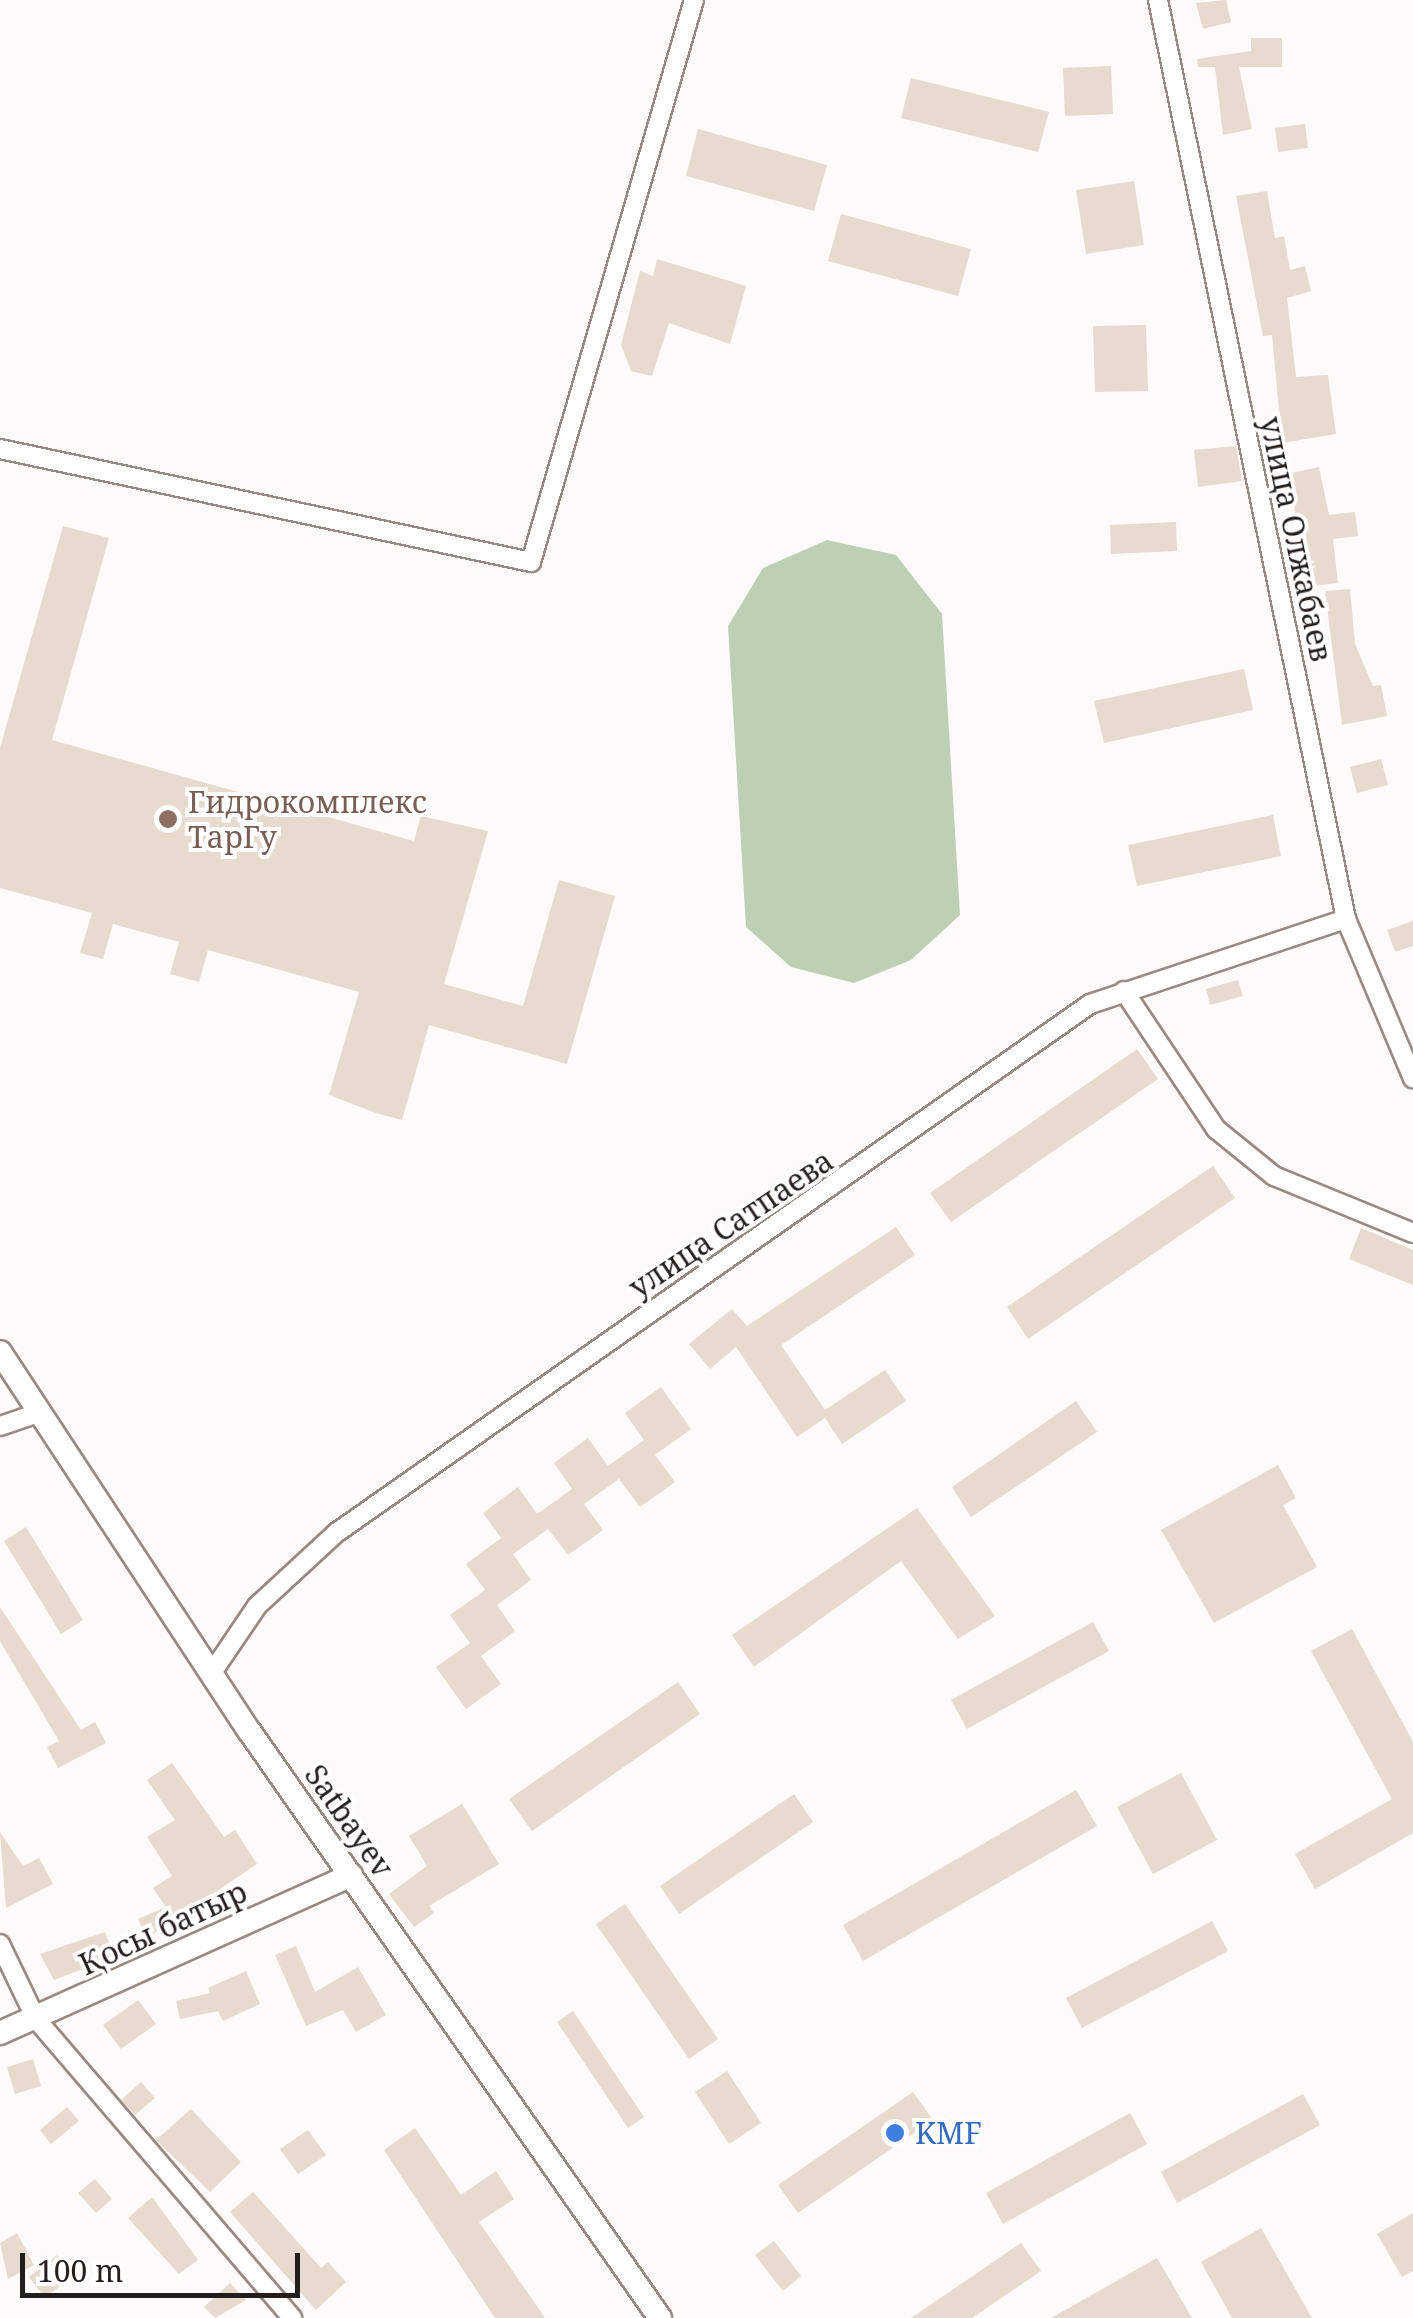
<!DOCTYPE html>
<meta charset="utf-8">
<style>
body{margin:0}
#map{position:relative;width:1413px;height:2318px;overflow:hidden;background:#fefaf9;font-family:"Noto Serif",serif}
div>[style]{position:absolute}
.green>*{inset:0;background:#bdd0b6}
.building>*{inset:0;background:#e7dace}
.roads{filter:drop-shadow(2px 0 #998983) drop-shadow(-2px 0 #998983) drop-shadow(0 2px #998983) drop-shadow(0 -2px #998983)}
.minor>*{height:18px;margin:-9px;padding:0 9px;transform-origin:9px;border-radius:9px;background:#fff}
.tertiary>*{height:22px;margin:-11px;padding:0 11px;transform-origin:11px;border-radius:11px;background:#fff}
.dots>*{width:28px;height:28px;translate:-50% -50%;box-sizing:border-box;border:5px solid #fff;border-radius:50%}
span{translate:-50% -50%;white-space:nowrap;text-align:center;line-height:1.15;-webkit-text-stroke:8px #fff;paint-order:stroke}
.street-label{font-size:30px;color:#231d1b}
.education-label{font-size:30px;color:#785e54}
.left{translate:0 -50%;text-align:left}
.shop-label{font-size:30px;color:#366cbe}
.scale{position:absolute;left:20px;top:2253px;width:280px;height:45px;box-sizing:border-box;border:5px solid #231d1b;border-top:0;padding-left:12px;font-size:30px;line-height:35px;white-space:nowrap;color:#231d1b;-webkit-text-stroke:8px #fff;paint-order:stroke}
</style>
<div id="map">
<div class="green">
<div style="clip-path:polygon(827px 540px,896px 555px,942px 614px,960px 915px,911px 960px,854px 983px,791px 967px,746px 927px,728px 626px,763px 568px)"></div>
</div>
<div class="building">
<div style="clip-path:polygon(1226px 0,1231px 22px,1203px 29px,1196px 3px)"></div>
<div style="clip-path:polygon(1251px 38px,1282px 38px,1282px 67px,1239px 67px,1252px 129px,1223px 135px,1215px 67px,1198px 67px,1197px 59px,1251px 51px)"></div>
<div style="clip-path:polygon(1111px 66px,1113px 114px,1065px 116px,1063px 68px)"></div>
<div style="clip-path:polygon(911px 78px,1049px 112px,1038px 152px,901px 118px)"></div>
<div style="clip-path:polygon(1305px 124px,1308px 148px,1278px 152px,1275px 128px)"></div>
<div style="clip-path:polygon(698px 129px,827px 165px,814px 211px,686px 176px)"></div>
<div style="clip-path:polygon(1134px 181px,1144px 245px,1086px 254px,1076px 190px)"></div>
<div style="clip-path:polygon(1267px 191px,1275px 238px,1284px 236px,1290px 270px,1305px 266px,1311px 291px,1287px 298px,1296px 377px,1328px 375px,1336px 434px,1282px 443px,1272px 335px,1263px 336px,1236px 196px)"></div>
<div style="clip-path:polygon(841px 214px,971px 249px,958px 296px,828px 261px)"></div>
<div style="clip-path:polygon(657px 259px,746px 286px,730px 344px,669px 323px,652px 376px,631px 371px,621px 345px,640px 271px,653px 276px)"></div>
<div style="clip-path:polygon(1146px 325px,1148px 391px,1095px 392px,1093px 326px)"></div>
<div style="clip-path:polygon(1236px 446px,1242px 481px,1198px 487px,1194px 450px)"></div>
<div style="clip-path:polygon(1319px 467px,1329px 515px,1355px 512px,1358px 536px,1333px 539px,1338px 583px,1311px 586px,1287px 474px)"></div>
<div style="clip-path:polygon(1176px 522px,1177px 551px,1111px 554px,1110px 525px)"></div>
<div style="clip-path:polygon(63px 526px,109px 538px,52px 740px,414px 841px,421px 816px,488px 831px,444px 984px,523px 1006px,559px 880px,615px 896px,567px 1064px,429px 1025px,402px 1120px,376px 1113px,329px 1095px,359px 992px,208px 950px,199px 982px,170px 974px,179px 942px,113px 924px,103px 959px,80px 953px,92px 913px,0 888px,0 748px)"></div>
<div style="clip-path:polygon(1350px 589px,1355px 644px,1373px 686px,1381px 685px,1387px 716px,1342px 725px,1325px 591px)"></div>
<div style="clip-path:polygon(1244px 669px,1253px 710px,1104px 743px,1094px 701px)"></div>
<div style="clip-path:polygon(1381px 759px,1388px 785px,1357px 793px,1350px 767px)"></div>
<div style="clip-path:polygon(1273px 815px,1281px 856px,1137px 886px,1128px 845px)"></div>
<div style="clip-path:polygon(1413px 921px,1413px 946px,1395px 952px,1387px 930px)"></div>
<div style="clip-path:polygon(1238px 980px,1243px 996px,1210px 1005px,1206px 989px)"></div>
<div style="clip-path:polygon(1137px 1049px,1158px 1079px,951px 1222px,930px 1193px)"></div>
<div style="clip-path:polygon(1213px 1166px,1235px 1198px,1028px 1339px,1007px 1307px)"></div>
<div style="clip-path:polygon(896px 1227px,915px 1255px,781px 1345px,825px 1410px,885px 1370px,906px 1401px,842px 1444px,825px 1418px,797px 1437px,736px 1347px,710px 1369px,689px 1344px,732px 1309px,747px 1326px)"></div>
<div style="clip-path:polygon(1361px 1228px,1413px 1250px,1413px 1285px,1349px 1259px)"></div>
<div style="clip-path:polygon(661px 1387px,691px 1429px,655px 1455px,675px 1482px,640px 1507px,619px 1479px,584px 1504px,603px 1530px,568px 1555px,548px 1529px,513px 1554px,531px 1580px,497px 1605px,515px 1631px,481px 1656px,501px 1684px,466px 1709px,436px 1667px,470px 1643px,450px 1615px,485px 1590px,466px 1564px,501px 1538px,483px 1513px,518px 1487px,537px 1514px,572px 1489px,554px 1463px,588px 1438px,608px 1466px,644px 1440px,625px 1413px)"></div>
<div style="clip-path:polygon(1076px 1401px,1097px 1432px,971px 1517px,952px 1487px)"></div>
<div style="clip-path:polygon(1278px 1465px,1296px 1498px,1283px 1505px,1317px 1567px,1214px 1623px,1161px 1530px)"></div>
<div style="clip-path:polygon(917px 1508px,995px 1616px,958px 1639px,901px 1561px,754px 1667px,732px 1635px)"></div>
<div style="clip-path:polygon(26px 1527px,83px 1620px,61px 1634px,4px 1541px)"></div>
<div style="clip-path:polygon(0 1607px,81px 1730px,95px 1722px,106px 1743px,58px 1768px,47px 1747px,59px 1741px,0 1641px)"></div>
<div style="clip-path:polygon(1093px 1622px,1109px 1651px,967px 1729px,951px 1700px)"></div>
<div style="clip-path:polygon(1352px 1629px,1413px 1742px,1413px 1833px,1315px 1889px,1295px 1854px,1392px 1799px,1311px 1651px)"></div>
<div style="clip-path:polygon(678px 1682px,700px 1714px,532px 1831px,509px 1799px)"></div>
<div style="clip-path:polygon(172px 1763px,224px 1837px,235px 1830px,257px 1864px,147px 1938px,138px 1919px,166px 1907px,153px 1888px,172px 1876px,147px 1837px,175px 1820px,147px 1780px)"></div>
<div style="clip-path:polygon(1181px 1773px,1217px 1840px,1153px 1874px,1117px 1807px)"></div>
<div style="clip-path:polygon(1076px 1790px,1097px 1826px,863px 1961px,843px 1925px)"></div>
<div style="clip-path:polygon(794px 1794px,813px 1822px,679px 1914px,660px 1886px)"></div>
<div style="clip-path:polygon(462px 1804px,499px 1864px,429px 1906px,434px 1913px,414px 1927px,389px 1894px,427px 1866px,409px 1836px)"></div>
<div style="clip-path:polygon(0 1832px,23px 1866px,39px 1858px,53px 1884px,6px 1908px)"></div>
<div style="clip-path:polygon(625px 1904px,718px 2039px,689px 2059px,596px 1924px)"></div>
<div style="clip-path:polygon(1212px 1921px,1228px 1951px,1082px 2028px,1066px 1998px)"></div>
<div style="clip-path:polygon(105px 1932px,114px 1957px,54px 1980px,40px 1954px)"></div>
<div style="clip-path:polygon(296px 1946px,315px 1992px,358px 1967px,386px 2015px,356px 2032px,343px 2010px,306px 2026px,275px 1955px)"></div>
<div style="clip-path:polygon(246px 1971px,260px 2004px,223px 2021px,218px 2011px,180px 2019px,176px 2001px,210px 1993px,208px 1988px)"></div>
<div style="clip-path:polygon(138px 2000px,156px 2024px,121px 2049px,103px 2025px)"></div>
<div style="clip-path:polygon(573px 2011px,644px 2117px,628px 2128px,557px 2022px)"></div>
<div style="clip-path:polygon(33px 2059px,41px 2086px,15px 2094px,7px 2067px)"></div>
<div style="clip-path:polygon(727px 2071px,761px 2123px,729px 2144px,695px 2092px)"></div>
<div style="clip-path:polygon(141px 2082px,155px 2098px,135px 2115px,121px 2100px)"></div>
<div style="clip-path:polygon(913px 2092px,933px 2120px,798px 2213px,778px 2185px)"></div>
<div style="clip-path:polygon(1303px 2094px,1320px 2125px,1177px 2203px,1161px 2172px)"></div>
<div style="clip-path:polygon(67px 2107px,79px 2121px,51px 2144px,40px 2130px)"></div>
<div style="clip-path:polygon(191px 2109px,241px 2162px,210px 2192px,156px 2140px)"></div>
<div style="clip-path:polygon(1130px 2113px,1147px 2144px,1003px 2224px,986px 2193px)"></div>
<div style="clip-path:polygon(415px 2128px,461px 2195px,496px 2171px,514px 2199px,479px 2222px,545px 2318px,495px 2318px,384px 2150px)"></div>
<div style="clip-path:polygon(308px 2130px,326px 2155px,298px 2174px,280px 2149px)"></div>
<div style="clip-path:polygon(95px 2179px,112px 2199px,96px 2213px,78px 2193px)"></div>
<div style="clip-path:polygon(253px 2192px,321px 2268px,328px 2262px,346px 2282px,316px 2310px,230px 2212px)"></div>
<div style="clip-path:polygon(152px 2197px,198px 2260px,179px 2274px,128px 2218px)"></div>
<div style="clip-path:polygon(1413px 2213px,1413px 2271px,1402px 2277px,1377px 2234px)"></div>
<div style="clip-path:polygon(1261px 2228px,1312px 2318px,1232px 2318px,1201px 2262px)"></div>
<div style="clip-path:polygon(17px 2233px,34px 2265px,8px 2279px,0 2243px)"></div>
<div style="clip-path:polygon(774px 2241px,801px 2276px,783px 2291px,755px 2255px)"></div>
<div style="clip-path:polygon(1021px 2243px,1041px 2271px,972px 2318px,911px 2318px)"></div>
<div style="clip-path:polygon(57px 2255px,73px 2276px,45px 2298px,29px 2277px)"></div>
<div style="clip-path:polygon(1157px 2258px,1192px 2318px,1051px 2318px)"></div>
<div style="clip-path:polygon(230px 2283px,246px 2300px,215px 2318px,204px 2307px)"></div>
</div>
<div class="roads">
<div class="minor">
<div style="left:1158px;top:0;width:938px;rotate:78.44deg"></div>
<div style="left:1346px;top:919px;width:173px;rotate:67.2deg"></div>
<div style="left:0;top:449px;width:543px;rotate:12.01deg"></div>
<div style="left:531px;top:562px;width:585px;rotate:-73.83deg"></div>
<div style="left:1124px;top:991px;width:166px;rotate:56.3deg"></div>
<div style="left:1216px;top:1129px;width:75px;rotate:39deg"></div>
<div style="left:1274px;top:1176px;width:150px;rotate:22.3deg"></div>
<div style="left:0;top:1426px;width:43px;rotate:-18.9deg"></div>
<div style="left:211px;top:1674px;width:82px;rotate:-55.9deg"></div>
<div style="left:257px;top:1606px;width:108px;rotate:-42.7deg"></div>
<div style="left:336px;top:1533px;width:921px;rotate:-35.05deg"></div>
<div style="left:1090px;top:1004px;width:270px;rotate:-18.4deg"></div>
<div style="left:0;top:1944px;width:83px;rotate:64.4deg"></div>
<div style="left:36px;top:2019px;width:394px;rotate:49.4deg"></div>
</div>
<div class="tertiary">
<div style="left:0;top:1352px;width:455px;rotate:56.7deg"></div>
<div style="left:250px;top:1732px;width:715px;rotate:55.02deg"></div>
<div style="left:0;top:2033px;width:385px;rotate:-24.2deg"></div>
</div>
</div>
<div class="dots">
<div style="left:168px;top:819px;background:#8d6e63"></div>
<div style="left:895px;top:2133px;background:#3f7fe0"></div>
</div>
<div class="street-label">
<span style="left:1296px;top:539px;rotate:78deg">улица Олжабаев</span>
<span style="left:731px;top:1224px;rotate:-34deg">улица Сатпаева</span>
<span style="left:349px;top:1821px;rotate:55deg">Satbayev</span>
<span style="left:163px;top:1928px;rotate:-25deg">Қосы батыр</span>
</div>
<div class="education-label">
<span class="left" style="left:188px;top:819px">Гидрокомплекс<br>ТарГу</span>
</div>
<div class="shop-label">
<span class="left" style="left:915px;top:2133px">KMF</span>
</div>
<div class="scale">100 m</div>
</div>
